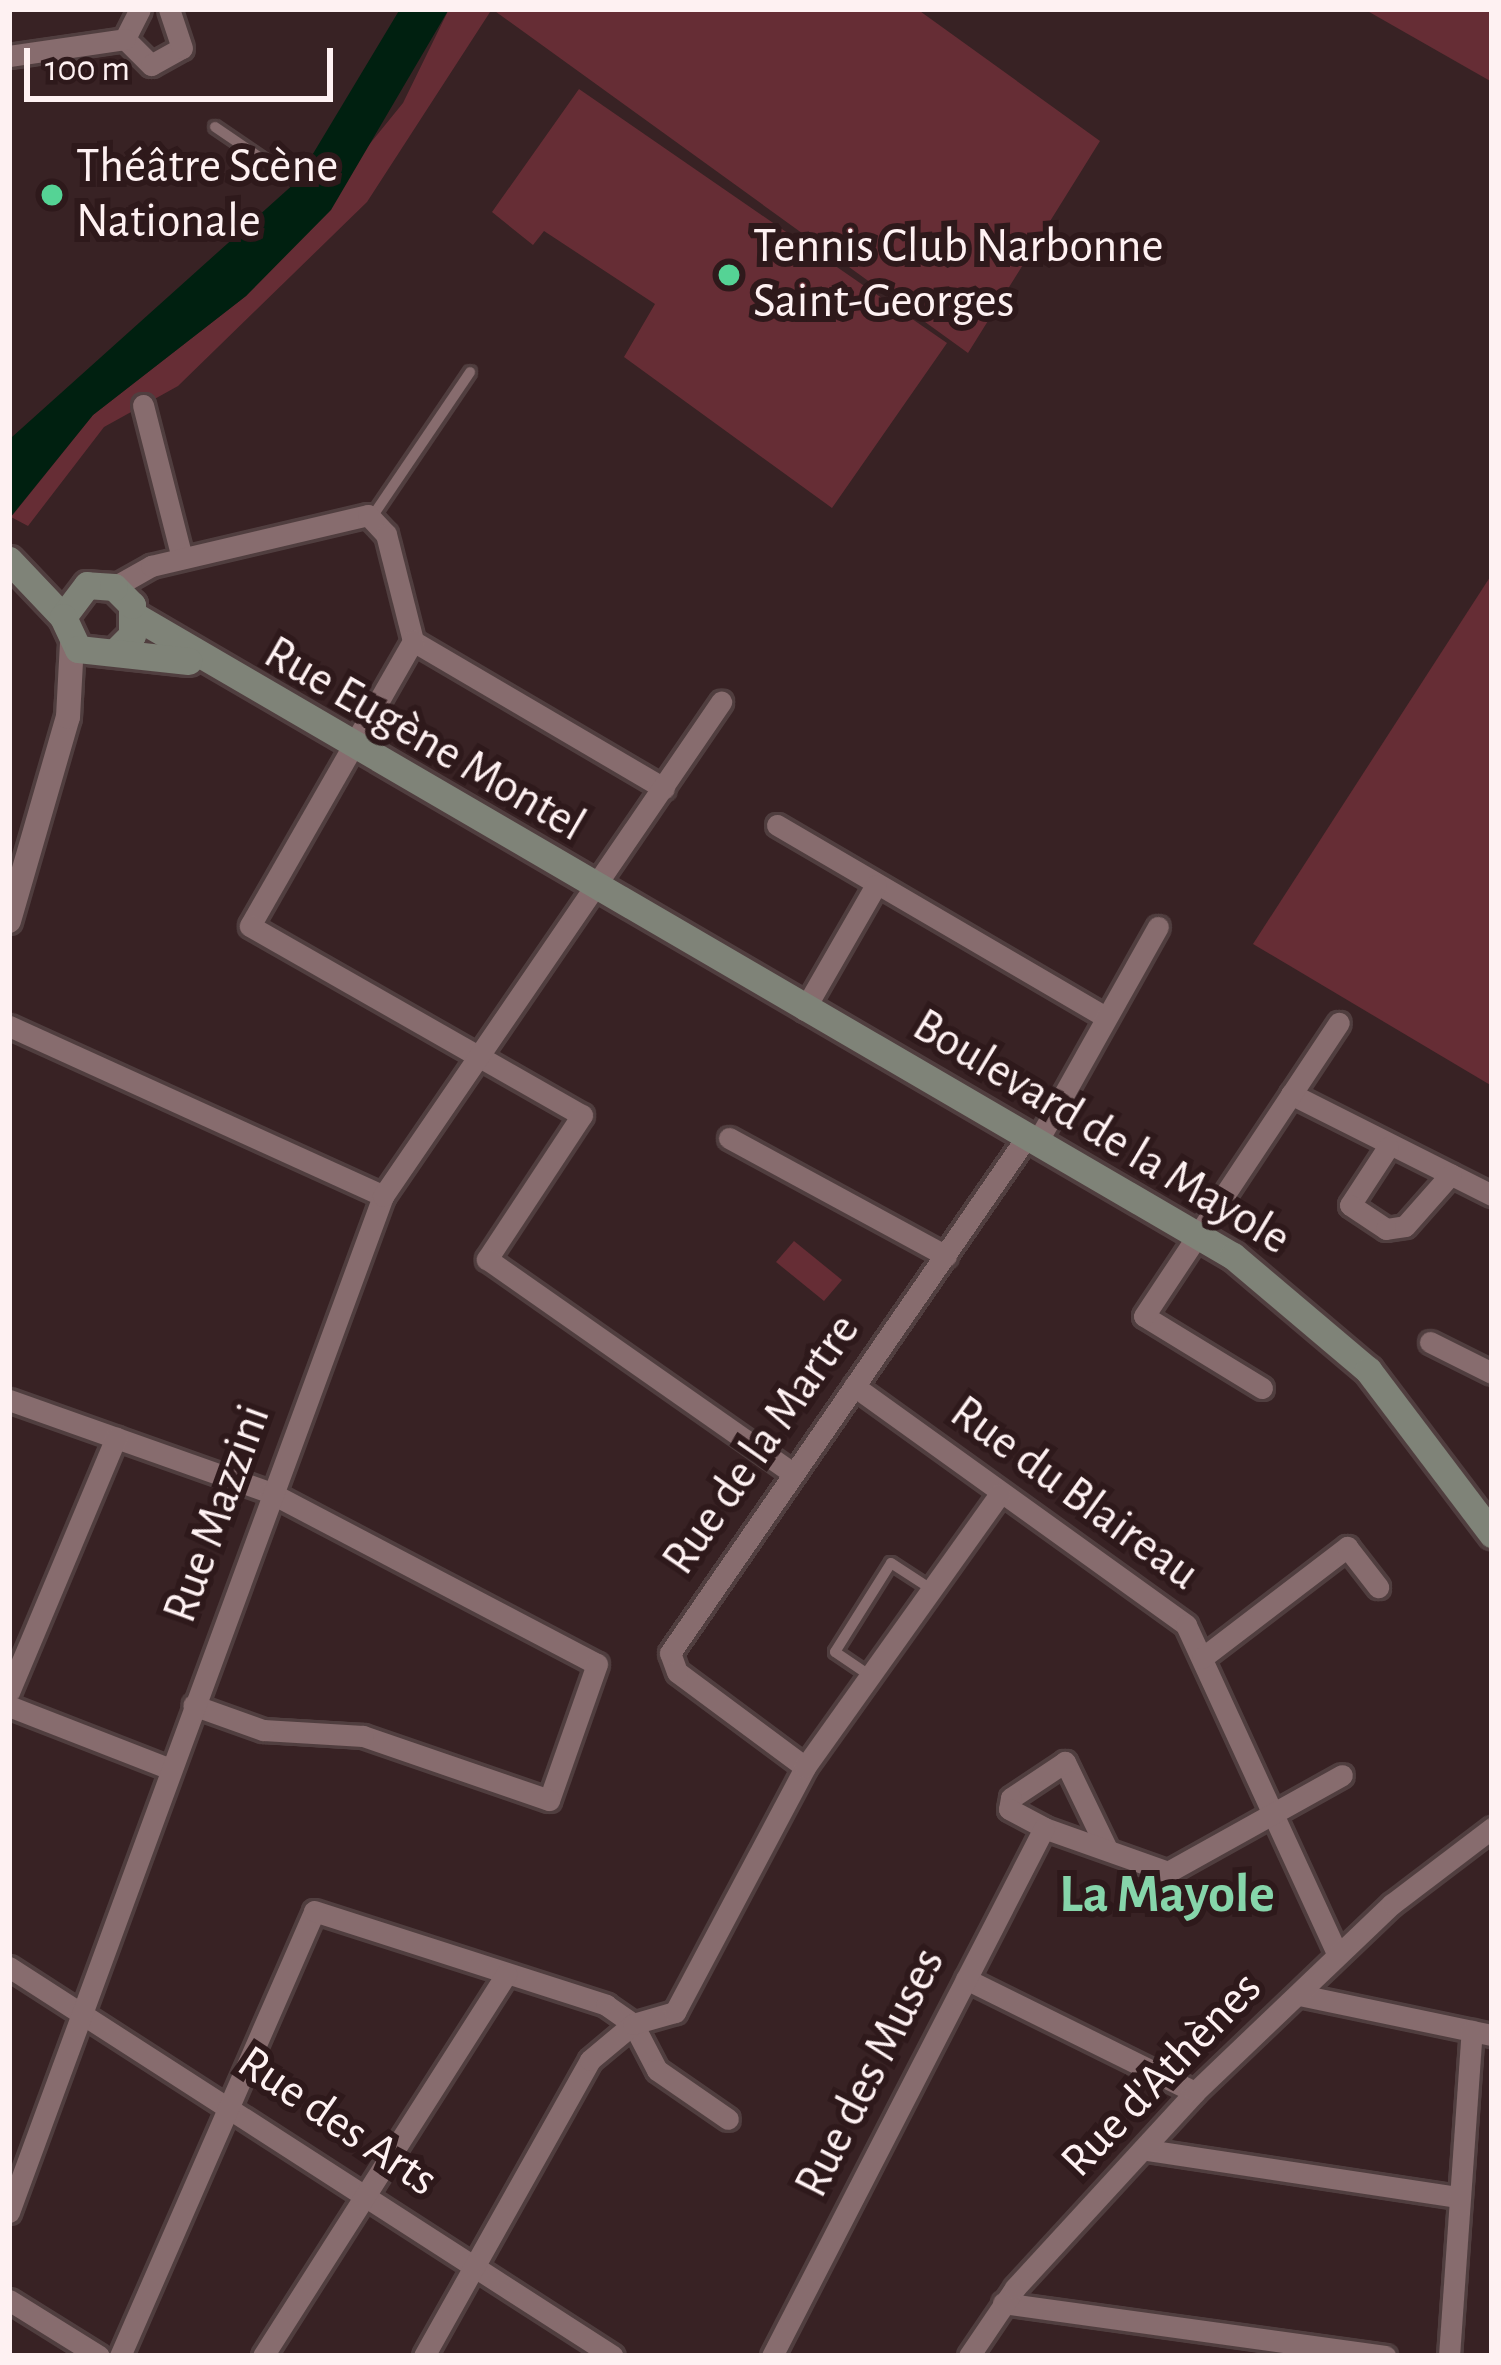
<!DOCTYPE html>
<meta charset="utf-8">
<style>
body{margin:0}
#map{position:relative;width:1501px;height:2365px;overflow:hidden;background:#382224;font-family:"Alegreya Sans",sans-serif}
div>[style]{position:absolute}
.green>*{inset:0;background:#662d35}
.water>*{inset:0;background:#002010}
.roads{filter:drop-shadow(3px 0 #503e3f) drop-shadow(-3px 0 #503e3f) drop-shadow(0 3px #503e3f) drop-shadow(0 -3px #503e3f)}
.service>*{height:10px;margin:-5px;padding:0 5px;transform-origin:5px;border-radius:5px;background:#876c6e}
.minor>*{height:21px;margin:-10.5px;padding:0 10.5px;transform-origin:10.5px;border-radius:10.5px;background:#876c6e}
.tertiary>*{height:24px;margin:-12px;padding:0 12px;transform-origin:12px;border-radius:12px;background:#876c6e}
.secondary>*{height:27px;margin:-13.5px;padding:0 13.5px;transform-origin:13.5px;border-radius:13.5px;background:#7f8378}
.dots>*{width:33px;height:33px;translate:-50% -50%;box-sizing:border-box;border:6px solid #2e191b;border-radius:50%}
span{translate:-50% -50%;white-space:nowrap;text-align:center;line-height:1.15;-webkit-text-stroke:12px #2e191b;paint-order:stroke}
.poi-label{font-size:48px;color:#fef1f2}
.left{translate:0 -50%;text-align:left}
.street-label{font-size:48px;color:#fef1f2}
.quarter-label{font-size:54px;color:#86d5aa;font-weight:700}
.frame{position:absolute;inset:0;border:12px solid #fef1f2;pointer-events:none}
.scale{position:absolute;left:24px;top:48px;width:309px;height:54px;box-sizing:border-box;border:6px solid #fef1f2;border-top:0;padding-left:15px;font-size:36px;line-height:42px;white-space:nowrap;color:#fef1f2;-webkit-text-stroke:9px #2e191b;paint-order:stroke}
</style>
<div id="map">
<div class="green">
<div style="clip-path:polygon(449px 9px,917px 9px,1100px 141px,968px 353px,492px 9px,367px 202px,178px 386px,104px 427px,28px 526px,11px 517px,93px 415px,246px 296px,403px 103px)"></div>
<div style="clip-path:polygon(1364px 9px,1492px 9px,1492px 82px)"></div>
<div style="clip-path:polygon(579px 89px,947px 343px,832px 508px,624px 357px,655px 304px,544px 231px,533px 245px,492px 212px)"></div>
<div style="clip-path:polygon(1492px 574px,1492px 1086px,1253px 944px)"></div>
<div style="clip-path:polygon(794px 1241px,842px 1280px,824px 1301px,776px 1262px)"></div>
</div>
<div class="water">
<div style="clip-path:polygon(400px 9px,449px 9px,331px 210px,246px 296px,93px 415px,9px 519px,12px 437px,296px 182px)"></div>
</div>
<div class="roads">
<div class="service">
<div style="left:215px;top:127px;width:57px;rotate:34.2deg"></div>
<div style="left:372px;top:517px;width:175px;rotate:-55.9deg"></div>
<div style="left:869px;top:1675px;width:41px;rotate:-145.9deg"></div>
<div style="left:835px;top:1652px;width:105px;rotate:-57.8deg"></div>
<div style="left:891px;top:1563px;width:48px;rotate:33deg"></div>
</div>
<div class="minor">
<div style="left:140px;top:9px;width:34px;rotate:117deg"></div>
<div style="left:125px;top:39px;width:37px;rotate:45deg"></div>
<div style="left:151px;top:65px;width:35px;rotate:-29deg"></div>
<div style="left:182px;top:48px;width:41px;rotate:-108.4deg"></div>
<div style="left:9px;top:56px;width:117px;rotate:-8.3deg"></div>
<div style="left:143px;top:405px;width:158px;rotate:75.7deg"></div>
<div style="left:114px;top:587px;width:43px;rotate:-29.6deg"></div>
<div style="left:151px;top:566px;width:223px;rotate:-13.2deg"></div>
<div style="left:368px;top:515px;width:26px;rotate:47deg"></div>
<div style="left:386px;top:534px;width:110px;rotate:75.8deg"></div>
<div style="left:413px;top:641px;width:291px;rotate:30.4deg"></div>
<div style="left:413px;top:641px;width:328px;rotate:119.8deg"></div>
<div style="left:250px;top:926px;width:382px;rotate:29.7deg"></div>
<div style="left:582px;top:1115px;width:173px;rotate:123.4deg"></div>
<div style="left:487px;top:1259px;width:371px;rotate:35deg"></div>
<div style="left:777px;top:825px;width:381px;rotate:30.3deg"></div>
<div style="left:804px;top:1010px;width:144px;rotate:-60.1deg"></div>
<div style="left:9px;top:1026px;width:411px;rotate:24.4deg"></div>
<div style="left:1291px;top:1094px;width:225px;rotate:26.7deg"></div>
<div style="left:729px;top:1138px;width:247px;rotate:28.5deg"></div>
<div style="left:1036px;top:1144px;width:249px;rotate:-60.7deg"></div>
<div style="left:1388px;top:1147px;width:69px;rotate:123.2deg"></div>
<div style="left:1350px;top:1205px;width:43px;rotate:33.7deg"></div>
<div style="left:1386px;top:1229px;width:19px;rotate:-9deg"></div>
<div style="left:1405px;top:1226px;width:69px;rotate:-48.5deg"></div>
<div style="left:1430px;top:1342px;width:69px;rotate:26.6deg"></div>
<div style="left:854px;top:1386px;width:409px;rotate:35.7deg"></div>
<div style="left:1186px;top:1625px;width:361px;rotate:65.3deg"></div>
<div style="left:1262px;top:1388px;width:138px;rotate:-148.6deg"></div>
<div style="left:1144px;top:1316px;width:352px;rotate:-56.4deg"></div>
<div style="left:9px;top:1400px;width:276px;rotate:19.5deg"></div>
<div style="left:269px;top:1492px;width:370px;rotate:27.7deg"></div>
<div style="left:597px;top:1664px;width:144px;rotate:109.4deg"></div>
<div style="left:549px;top:1800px;width:197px;rotate:-161deg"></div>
<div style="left:363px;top:1736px;width:100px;rotate:-176.6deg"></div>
<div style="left:263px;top:1730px;width:74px;rotate:-160.3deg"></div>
<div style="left:1202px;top:1658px;width:183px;rotate:-37.4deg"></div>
<div style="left:1347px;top:1547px;width:51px;rotate:52.2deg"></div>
<div style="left:9px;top:1692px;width:276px;rotate:-67.2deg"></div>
<div style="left:9px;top:1706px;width:171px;rotate:21.3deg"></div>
<div style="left:805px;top:1767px;width:159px;rotate:-143.4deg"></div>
<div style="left:677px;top:1672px;width:20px;rotate:-110deg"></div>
<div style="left:670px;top:1653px;width:626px;rotate:-55.35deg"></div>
<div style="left:1107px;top:1849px;width:97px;rotate:-115.8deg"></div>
<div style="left:1065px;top:1762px;width:65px;rotate:146.3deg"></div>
<div style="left:1011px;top:1798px;width:11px;rotate:100deg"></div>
<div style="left:1009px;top:1809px;width:40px;rotate:28deg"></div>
<div style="left:1044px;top:1828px;width:132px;rotate:19.5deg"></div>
<div style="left:1168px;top:1872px;width:199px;rotate:-29.1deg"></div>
<div style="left:9px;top:1967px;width:718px;rotate:32.78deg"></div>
<div style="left:966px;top:1979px;width:255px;rotate:26.3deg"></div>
<div style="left:1300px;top:1995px;width:196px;rotate:11.8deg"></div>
<div style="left:1147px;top:2150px;width:316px;rotate:8.6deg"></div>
<div style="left:9px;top:2212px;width:1083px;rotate:-69.79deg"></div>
<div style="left:383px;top:1196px;width:599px;rotate:-55.62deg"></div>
<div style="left:9px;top:2300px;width:106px;rotate:31.9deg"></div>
<div style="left:1003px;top:2303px;width:386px;rotate:7.9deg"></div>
<div style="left:120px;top:2356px;width:485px;rotate:-66.4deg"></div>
<div style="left:314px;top:1911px;width:307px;rotate:17.8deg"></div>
<div style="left:606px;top:2005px;width:33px;rotate:35deg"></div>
<div style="left:633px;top:2024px;width:52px;rotate:62.4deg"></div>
<div style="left:657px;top:2070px;width:86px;rotate:34.6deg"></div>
<div style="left:263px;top:2356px;width:453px;rotate:-57.5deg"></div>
<div style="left:424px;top:2356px;width:339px;rotate:-60.7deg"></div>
<div style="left:590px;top:2060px;width:56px;rotate:-39.9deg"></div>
<div style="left:633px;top:2024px;width:44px;rotate:-15.9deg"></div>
<div style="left:675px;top:2012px;width:277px;rotate:-62deg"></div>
<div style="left:805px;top:1767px;width:335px;rotate:-54.5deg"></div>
<div style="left:772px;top:2356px;width:594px;rotate:-62.74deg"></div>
<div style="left:969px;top:2356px;width:82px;rotate:-55.9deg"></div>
<div style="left:1015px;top:2288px;width:266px;rotate:-47.4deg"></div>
<div style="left:1195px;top:2092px;width:272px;rotate:-43.7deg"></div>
<div style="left:1392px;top:1904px;width:126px;rotate:-37.2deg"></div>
<div style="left:1449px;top:2356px;width:326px;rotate:-86deg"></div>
</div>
<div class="tertiary">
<div style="left:9px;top:921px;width:212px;rotate:-73.9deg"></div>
<div style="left:68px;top:717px;width:73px;rotate:-86.9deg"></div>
</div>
<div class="secondary">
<div style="left:9px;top:560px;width:79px;rotate:46.5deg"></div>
<div style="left:135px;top:616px;width:1271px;rotate:30.24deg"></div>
<div style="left:1233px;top:1256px;width:177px;rotate:40.2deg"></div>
<div style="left:1368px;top:1370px;width:206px;rotate:52.9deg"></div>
<div style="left:115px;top:652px;width:24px;rotate:-45deg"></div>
<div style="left:132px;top:635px;width:30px;rotate:-90deg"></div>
<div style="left:132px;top:605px;width:25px;rotate:-135deg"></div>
<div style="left:114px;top:587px;width:27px;rotate:-176deg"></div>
<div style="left:87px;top:585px;width:40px;rotate:127deg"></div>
<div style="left:63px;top:617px;width:35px;rotate:65deg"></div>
<div style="left:78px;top:649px;width:111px;rotate:6.2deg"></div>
</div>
</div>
<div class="dots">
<div style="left:52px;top:195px;background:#55d395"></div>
<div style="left:729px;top:275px;background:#55d395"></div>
</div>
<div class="poi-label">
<span class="left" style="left:76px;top:195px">Théâtre Scène<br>Nationale</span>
<span class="left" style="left:753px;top:275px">Tennis Club Narbonne<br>Saint-Georges</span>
</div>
<div class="street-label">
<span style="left:424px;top:740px;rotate:30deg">Rue Eugène Montel</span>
<span style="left:1101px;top:1133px;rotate:31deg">Boulevard de la Mayole</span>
<span style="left:762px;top:1445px;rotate:-55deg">Rue de la Martre</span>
<span style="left:1074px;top:1494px;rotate:36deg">Rue du Blaireau</span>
<span style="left:218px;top:1514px;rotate:-70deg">Rue Mazzini</span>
<span style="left:871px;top:2073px;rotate:-63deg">Rue des Muses</span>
<span style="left:1162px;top:2075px;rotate:-46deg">Rue d'Athènes</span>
<span style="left:337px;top:2122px;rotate:34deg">Rue des Arts</span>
</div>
<div class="quarter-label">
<span style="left:1167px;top:1895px">La Mayole</span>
</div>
<div class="frame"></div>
<div class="scale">100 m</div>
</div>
